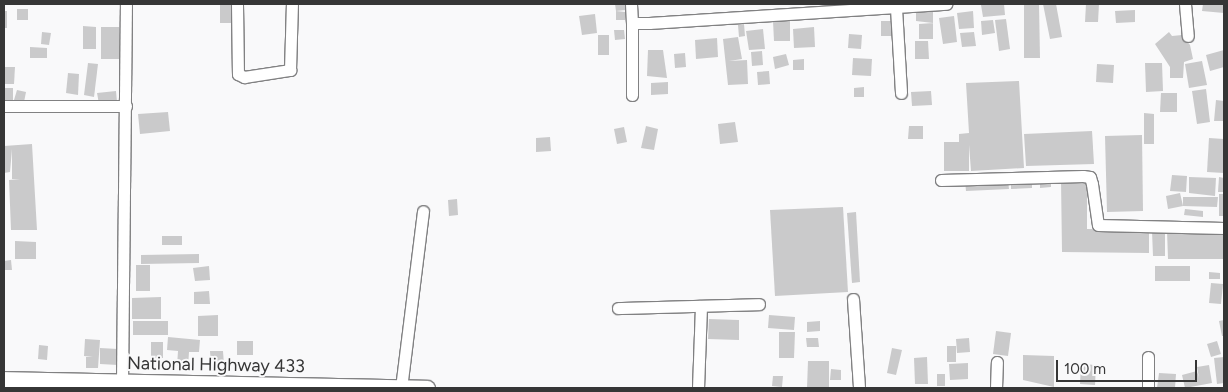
<!DOCTYPE html>
<style>
body{margin:0}
#map{position:relative;width:1228px;height:392px;overflow:hidden;background:#f9f9fa;font-family:Figtree,sans-serif}
div>[style]{position:absolute}
.building>*{inset:0;background:#cacacb}
.roads{filter:drop-shadow(1px 0 #818182) drop-shadow(-1px 0 #818182) drop-shadow(0 1px #818182) drop-shadow(0 -1px #818182)}
.minor>*{height:11px;margin:-5.5px;padding:0 5.5px;transform-origin:5.5px;border-radius:5.5px;background:#fff}
.major>*{height:15px;margin:-7.5px;padding:0 7.5px;transform-origin:7.5px;border-radius:7.5px;background:#fff}
span{translate:-50% -50%;white-space:nowrap;text-align:center;line-height:1.15;-webkit-text-stroke:4px #f9f9fa;paint-order:stroke}
.street-label{font-size:18px;color:#363636}
.frame{position:absolute;inset:0;border:5px solid #363636;pointer-events:none}
.scale{position:absolute;left:1056px;top:360px;width:141px;height:22px;box-sizing:border-box;border:2px solid #363636;border-top:0;padding-left:6px;font-size:15px;line-height:18px;white-space:nowrap;color:#363636;-webkit-text-stroke:4px #f9f9fa;paint-order:stroke}
</style>
<div id="map">
<div class="building">
<div style="clip-path:polygon(220px 4px,241px 4px,240px 23px,220px 23px)"></div>
<div style="clip-path:polygon(615px 4px,636px 4px,636px 9px,616px 11px)"></div>
<div style="clip-path:polygon(1004px 4px,1005px 15px,983px 17px,981px 5px)"></div>
<div style="clip-path:polygon(1024px 4px,1039px 4px,1040px 58px,1024px 58px)"></div>
<div style="clip-path:polygon(1043px 4px,1056px 4px,1062px 37px,1050px 39px)"></div>
<div style="clip-path:polygon(1086px 4px,1099px 4px,1098px 22px,1085px 22px)"></div>
<div style="clip-path:polygon(1203px 4px,1224px 4px,1224px 13px,1202px 11px)"></div>
<div style="clip-path:polygon(17px 9px,28px 9px,28px 20px,17px 20px)"></div>
<div style="clip-path:polygon(1135px 10px,1135px 22px,1116px 23px,1115px 11px)"></div>
<div style="clip-path:polygon(4px 11px,7px 11px,7px 28px,4px 28px)"></div>
<div style="clip-path:polygon(616px 11px,625px 12px,625px 20px,616px 20px)"></div>
<div style="clip-path:polygon(916px 11px,933px 11px,933px 39px,919px 39px,919px 24px,933px 23px,916px 21px)"></div>
<div style="clip-path:polygon(973px 11px,974px 28px,959px 29px,957px 13px)"></div>
<div style="clip-path:polygon(595px 14px,597px 33px,582px 35px,579px 16px)"></div>
<div style="clip-path:polygon(954px 16px,957px 42px,943px 44px,939px 18px)"></div>
<div style="clip-path:polygon(1006px 19px,1010px 49px,999px 51px,995px 20px)"></div>
<div style="clip-path:polygon(993px 20px,995px 33px,982px 35px,981px 21px)"></div>
<div style="clip-path:polygon(773px 21px,790px 21px,790px 41px,774px 41px)"></div>
<div style="clip-path:polygon(881px 21px,892px 21px,892px 36px,881px 36px)"></div>
<div style="clip-path:polygon(744px 24px,745px 36px,739px 37px,738px 25px)"></div>
<div style="clip-path:polygon(83px 26px,96px 27px,96px 49px,83px 49px)"></div>
<div style="clip-path:polygon(101px 27px,119px 27px,119px 59px,101px 59px)"></div>
<div style="clip-path:polygon(814px 27px,815px 47px,794px 48px,793px 29px)"></div>
<div style="clip-path:polygon(763px 29px,765px 49px,749px 50px,746px 31px)"></div>
<div style="clip-path:polygon(614px 30px,624px 30px,625px 39px,615px 40px)"></div>
<div style="clip-path:polygon(42px 32px,51px 33px,49px 45px,41px 44px)"></div>
<div style="clip-path:polygon(974px 32px,976px 46px,962px 47px,960px 33px)"></div>
<div style="clip-path:polygon(1169px 32px,1172px 36px,1182px 35px,1190px 45px,1193px 59px,1184px 62px,1183px 78px,1170px 78px,1170px 67px,1155px 44px)"></div>
<div style="clip-path:polygon(849px 34px,862px 35px,861px 49px,848px 48px)"></div>
<div style="clip-path:polygon(598px 35px,609px 35px,609px 55px,598px 55px)"></div>
<div style="clip-path:polygon(738px 37px,742px 59px,729px 61px,747px 60px,748px 84px,728px 85px,723px 39px)"></div>
<div style="clip-path:polygon(717px 38px,718px 57px,696px 59px,695px 40px)"></div>
<div style="clip-path:polygon(915px 41px,928px 41px,929px 59px,915px 59px)"></div>
<div style="clip-path:polygon(30px 47px,47px 48px,47px 58px,30px 58px)"></div>
<div style="clip-path:polygon(648px 50px,663px 50px,667px 78px,647px 76px)"></div>
<div style="clip-path:polygon(1224px 50px,1224px 67px,1210px 71px,1206px 55px)"></div>
<div style="clip-path:polygon(762px 51px,763px 65px,752px 66px,751px 52px)"></div>
<div style="clip-path:polygon(685px 53px,686px 67px,675px 68px,674px 54px)"></div>
<div style="clip-path:polygon(786px 54px,789px 65px,775px 69px,773px 57px)"></div>
<div style="clip-path:polygon(853px 58px,872px 59px,871px 76px,852px 75px)"></div>
<div style="clip-path:polygon(804px 59px,804px 70px,793px 70px,793px 60px)"></div>
<div style="clip-path:polygon(1202px 61px,1207px 85px,1189px 88px,1185px 64px)"></div>
<div style="clip-path:polygon(88px 63px,98px 64px,94px 97px,84px 95px)"></div>
<div style="clip-path:polygon(1145px 63px,1162px 63px,1163px 91px,1146px 92px)"></div>
<div style="clip-path:polygon(1097px 64px,1114px 65px,1113px 83px,1096px 82px)"></div>
<div style="clip-path:polygon(4px 67px,15px 67px,14px 84px,4px 84px)"></div>
<div style="clip-path:polygon(769px 71px,770px 84px,758px 85px,757px 72px)"></div>
<div style="clip-path:polygon(68px 73px,79px 74px,78px 95px,66px 93px)"></div>
<div style="clip-path:polygon(1019px 81px,1024px 168px,971px 171px,969px 145px,969px 171px,944px 171px,944px 142px,959px 142px,959px 134px,969px 133px,966px 83px)"></div>
<div style="clip-path:polygon(668px 82px,668px 94px,651px 95px,651px 83px)"></div>
<div style="clip-path:polygon(864px 87px,864px 97px,854px 97px,854px 88px)"></div>
<div style="clip-path:polygon(4px 88px,13px 88px,13px 101px,4px 101px)"></div>
<div style="clip-path:polygon(1206px 89px,1210px 122px,1197px 124px,1192px 91px)"></div>
<div style="clip-path:polygon(17px 90px,26px 92px,24px 102px,14px 100px)"></div>
<div style="clip-path:polygon(116px 91px,117px 102px,99px 104px,97px 93px)"></div>
<div style="clip-path:polygon(931px 91px,932px 105px,912px 106px,911px 92px)"></div>
<div style="clip-path:polygon(1161px 93px,1177px 93px,1177px 112px,1160px 112px)"></div>
<div style="clip-path:polygon(1216px 100px,1224px 101px,1224px 121px,1214px 121px)"></div>
<div style="clip-path:polygon(168px 112px,170px 131px,140px 134px,138px 114px)"></div>
<div style="clip-path:polygon(1144px 113px,1154px 114px,1154px 144px,1144px 144px)"></div>
<div style="clip-path:polygon(735px 122px,738px 142px,720px 144px,718px 124px)"></div>
<div style="clip-path:polygon(646px 126px,658px 129px,654px 150px,641px 148px)"></div>
<div style="clip-path:polygon(909px 126px,923px 126px,923px 139px,908px 139px)"></div>
<div style="clip-path:polygon(624px 127px,627px 142px,617px 144px,614px 129px)"></div>
<div style="clip-path:polygon(1092px 131px,1094px 164px,1026px 166px,1024px 134px)"></div>
<div style="clip-path:polygon(1142px 135px,1143px 211px,1107px 212px,1105px 136px)"></div>
<div style="clip-path:polygon(550px 137px,551px 151px,536px 152px,536px 138px)"></div>
<div style="clip-path:polygon(1209px 138px,1224px 139px,1224px 173px,1207px 172px)"></div>
<div style="clip-path:polygon(32px 144px,37px 230px,11px 230px,9px 180px,20px 179px,12px 179px,12px 149px,10px 172px,4px 173px,4px 146px)"></div>
<div style="clip-path:polygon(1172px 175px,1187px 176px,1186px 192px,1170px 191px)"></div>
<div style="clip-path:polygon(1189px 177px,1216px 178px,1215px 196px,1189px 193px)"></div>
<div style="clip-path:polygon(1219px 177px,1224px 178px,1224px 192px,1218px 192px)"></div>
<div style="clip-path:polygon(1051px 178px,1051px 187px,1040px 188px,1040px 179px)"></div>
<div style="clip-path:polygon(1032px 179px,1032px 188px,1011px 189px,1011px 180px)"></div>
<div style="clip-path:polygon(1008px 180px,1009px 189px,966px 191px,965px 181px)"></div>
<div style="clip-path:polygon(1061px 180px,1087px 180px,1087px 229px,1149px 230px,1149px 253px,1062px 252px)"></div>
<div style="clip-path:polygon(1180px 193px,1183px 206px,1168px 209px,1166px 196px)"></div>
<div style="clip-path:polygon(1219px 194px,1224px 194px,1224px 216px,1219px 216px)"></div>
<div style="clip-path:polygon(1183px 197px,1218px 197px,1217px 207px,1183px 206px)"></div>
<div style="clip-path:polygon(457px 199px,458px 215px,449px 216px,448px 200px)"></div>
<div style="clip-path:polygon(843px 207px,848px 292px,775px 296px,770px 210px)"></div>
<div style="clip-path:polygon(1185px 209px,1203px 211px,1203px 217px,1184px 215px)"></div>
<div style="clip-path:polygon(856px 212px,860px 282px,852px 283px,847px 213px)"></div>
<div style="clip-path:polygon(1167px 230px,1224px 230px,1224px 259px,1168px 259px)"></div>
<div style="clip-path:polygon(1152px 231px,1165px 231px,1165px 256px,1153px 256px)"></div>
<div style="clip-path:polygon(162px 236px,182px 236px,182px 245px,162px 245px)"></div>
<div style="clip-path:polygon(15px 241px,36px 242px,36px 259px,15px 259px)"></div>
<div style="clip-path:polygon(199px 254px,199px 263px,141px 264px,141px 255px)"></div>
<div style="clip-path:polygon(11px 260px,12px 270px,4px 270px,4px 261px)"></div>
<div style="clip-path:polygon(136px 265px,150px 265px,150px 291px,136px 291px)"></div>
<div style="clip-path:polygon(209px 266px,210px 280px,195px 281px,193px 268px)"></div>
<div style="clip-path:polygon(1155px 266px,1190px 266px,1190px 281px,1155px 281px)"></div>
<div style="clip-path:polygon(1209px 272px,1220px 273px,1220px 279px,1209px 279px)"></div>
<div style="clip-path:polygon(1211px 283px,1223px 284px,1221px 304px,1209px 303px)"></div>
<div style="clip-path:polygon(209px 291px,210px 304px,194px 304px,194px 292px)"></div>
<div style="clip-path:polygon(161px 297px,161px 319px,132px 319px,132px 298px)"></div>
<div style="clip-path:polygon(218px 315px,218px 336px,198px 336px,198px 316px)"></div>
<div style="clip-path:polygon(769px 315px,795px 317px,794px 330px,768px 328px)"></div>
<div style="clip-path:polygon(709px 319px,739px 320px,739px 340px,708px 339px)"></div>
<div style="clip-path:polygon(1224px 320px,1224px 336px,1222px 336px,1219px 321px)"></div>
<div style="clip-path:polygon(133px 321px,168px 321px,168px 335px,133px 335px)"></div>
<div style="clip-path:polygon(820px 321px,820px 331px,807px 332px,807px 322px)"></div>
<div style="clip-path:polygon(996px 331px,1011px 333px,1008px 356px,993px 354px)"></div>
<div style="clip-path:polygon(779px 332px,795px 332px,794px 358px,779px 358px)"></div>
<div style="clip-path:polygon(168px 337px,200px 340px,199px 352px,189px 352px,188px 367px,177px 366px,178px 351px,167px 350px)"></div>
<div style="clip-path:polygon(806px 338px,818px 338px,819px 347px,807px 347px)"></div>
<div style="clip-path:polygon(969px 338px,970px 352px,957px 353px,956px 339px)"></div>
<div style="clip-path:polygon(85px 339px,100px 340px,98px 368px,86px 368px,86px 357px,93px 357px,84px 356px)"></div>
<div style="clip-path:polygon(237px 341px,253px 341px,253px 355px,237px 355px)"></div>
<div style="clip-path:polygon(1217px 341px,1221px 354px,1211px 357px,1207px 344px)"></div>
<div style="clip-path:polygon(151px 342px,163px 342px,163px 358px,151px 358px)"></div>
<div style="clip-path:polygon(39px 345px,48px 346px,47px 360px,38px 359px)"></div>
<div style="clip-path:polygon(947px 346px,956px 346px,956px 362px,947px 362px)"></div>
<div style="clip-path:polygon(100px 348px,118px 349px,118px 365px,100px 364px)"></div>
<div style="clip-path:polygon(892px 348px,902px 350px,896px 375px,887px 373px)"></div>
<div style="clip-path:polygon(210px 351px,223px 351px,224px 365px,211px 365px)"></div>
<div style="clip-path:polygon(1023px 355px,1054px 356px,1054px 387px,1023px 380px)"></div>
<div style="clip-path:polygon(927px 357px,928px 384px,915px 384px,914px 358px)"></div>
<div style="clip-path:polygon(1224px 357px,1224px 383px,1217px 384px,1214px 358px)"></div>
<div style="clip-path:polygon(808px 361px,829px 361px,829px 388px,807px 388px)"></div>
<div style="clip-path:polygon(968px 363px,968px 379px,950px 380px,949px 364px)"></div>
<div style="clip-path:polygon(1081px 364px,1096px 365px,1095px 385px,1080px 384px)"></div>
<div style="clip-path:polygon(1209px 365px,1212px 383px,1185px 388px,1182px 375px,1197px 371px,1199px 378px,1197px 367px)"></div>
<div style="clip-path:polygon(831px 369px,841px 370px,841px 380px,830px 380px)"></div>
<div style="clip-path:polygon(1159px 373px,1176px 374px,1175px 388px,1157px 388px)"></div>
<div style="clip-path:polygon(937px 374px,945px 374px,945px 386px,937px 386px)"></div>
<div style="clip-path:polygon(773px 376px,783px 376px,782px 387px,772px 386px)"></div>
</div>
<div class="roads">
<div class="minor">
<div style="left:237px;top:4px;width:70px;rotate:89.2deg"></div>
<div style="left:238px;top:74px;width:7px;rotate:27deg"></div>
<div style="left:244px;top:77px;width:47px;rotate:-8.7deg"></div>
<div style="left:290px;top:70px;width:66px;rotate:-88.3deg"></div>
<div style="left:631px;top:4px;width:19px;rotate:87deg"></div>
<div style="left:632px;top:23px;width:17px"></div>
<div style="left:649px;top:23px;width:298px;rotate:-3.7deg"></div>
<div style="left:1185px;top:4px;width:32px;rotate:85deg"></div>
<div style="left:896px;top:8px;width:85px;rotate:86.6deg"></div>
<div style="left:632px;top:23px;width:72px;rotate:90deg"></div>
<div style="left:4px;top:106px;width:122px"></div>
<div style="left:941px;top:180px;width:142px;rotate:-1.6deg"></div>
<div style="left:1083px;top:176px;width:7px;rotate:8deg"></div>
<div style="left:1090px;top:177px;width:7px;rotate:74deg"></div>
<div style="left:1092px;top:184px;width:41px;rotate:81.7deg"></div>
<div style="left:1098px;top:225px;width:126px;rotate:1.4deg"></div>
<div style="left:853px;top:299px;width:89px;rotate:86.1deg"></div>
<div style="left:618px;top:308px;width:141px;rotate:-1.6deg"></div>
<div style="left:1148px;top:357px;width:31px;rotate:90deg"></div>
<div style="left:122px;top:382px;width:378px;rotate:-89.4deg"></div>
<div style="left:401px;top:388px;width:178px;rotate:-82.9deg"></div>
<div style="left:698px;top:388px;width:82px;rotate:-87.9deg"></div>
<div style="left:996px;top:388px;width:26px;rotate:-88deg"></div>
</div>
<div class="major">
<div style="left:4px;top:379px;width:423px;rotate:1.2deg"></div>
</div>
</div>
<div class="street-label">
<span style="left:216px;top:365px;rotate:1deg">National Highway 433</span>
</div>
<div class="frame"></div>
<div class="scale">100 m</div>
</div>
